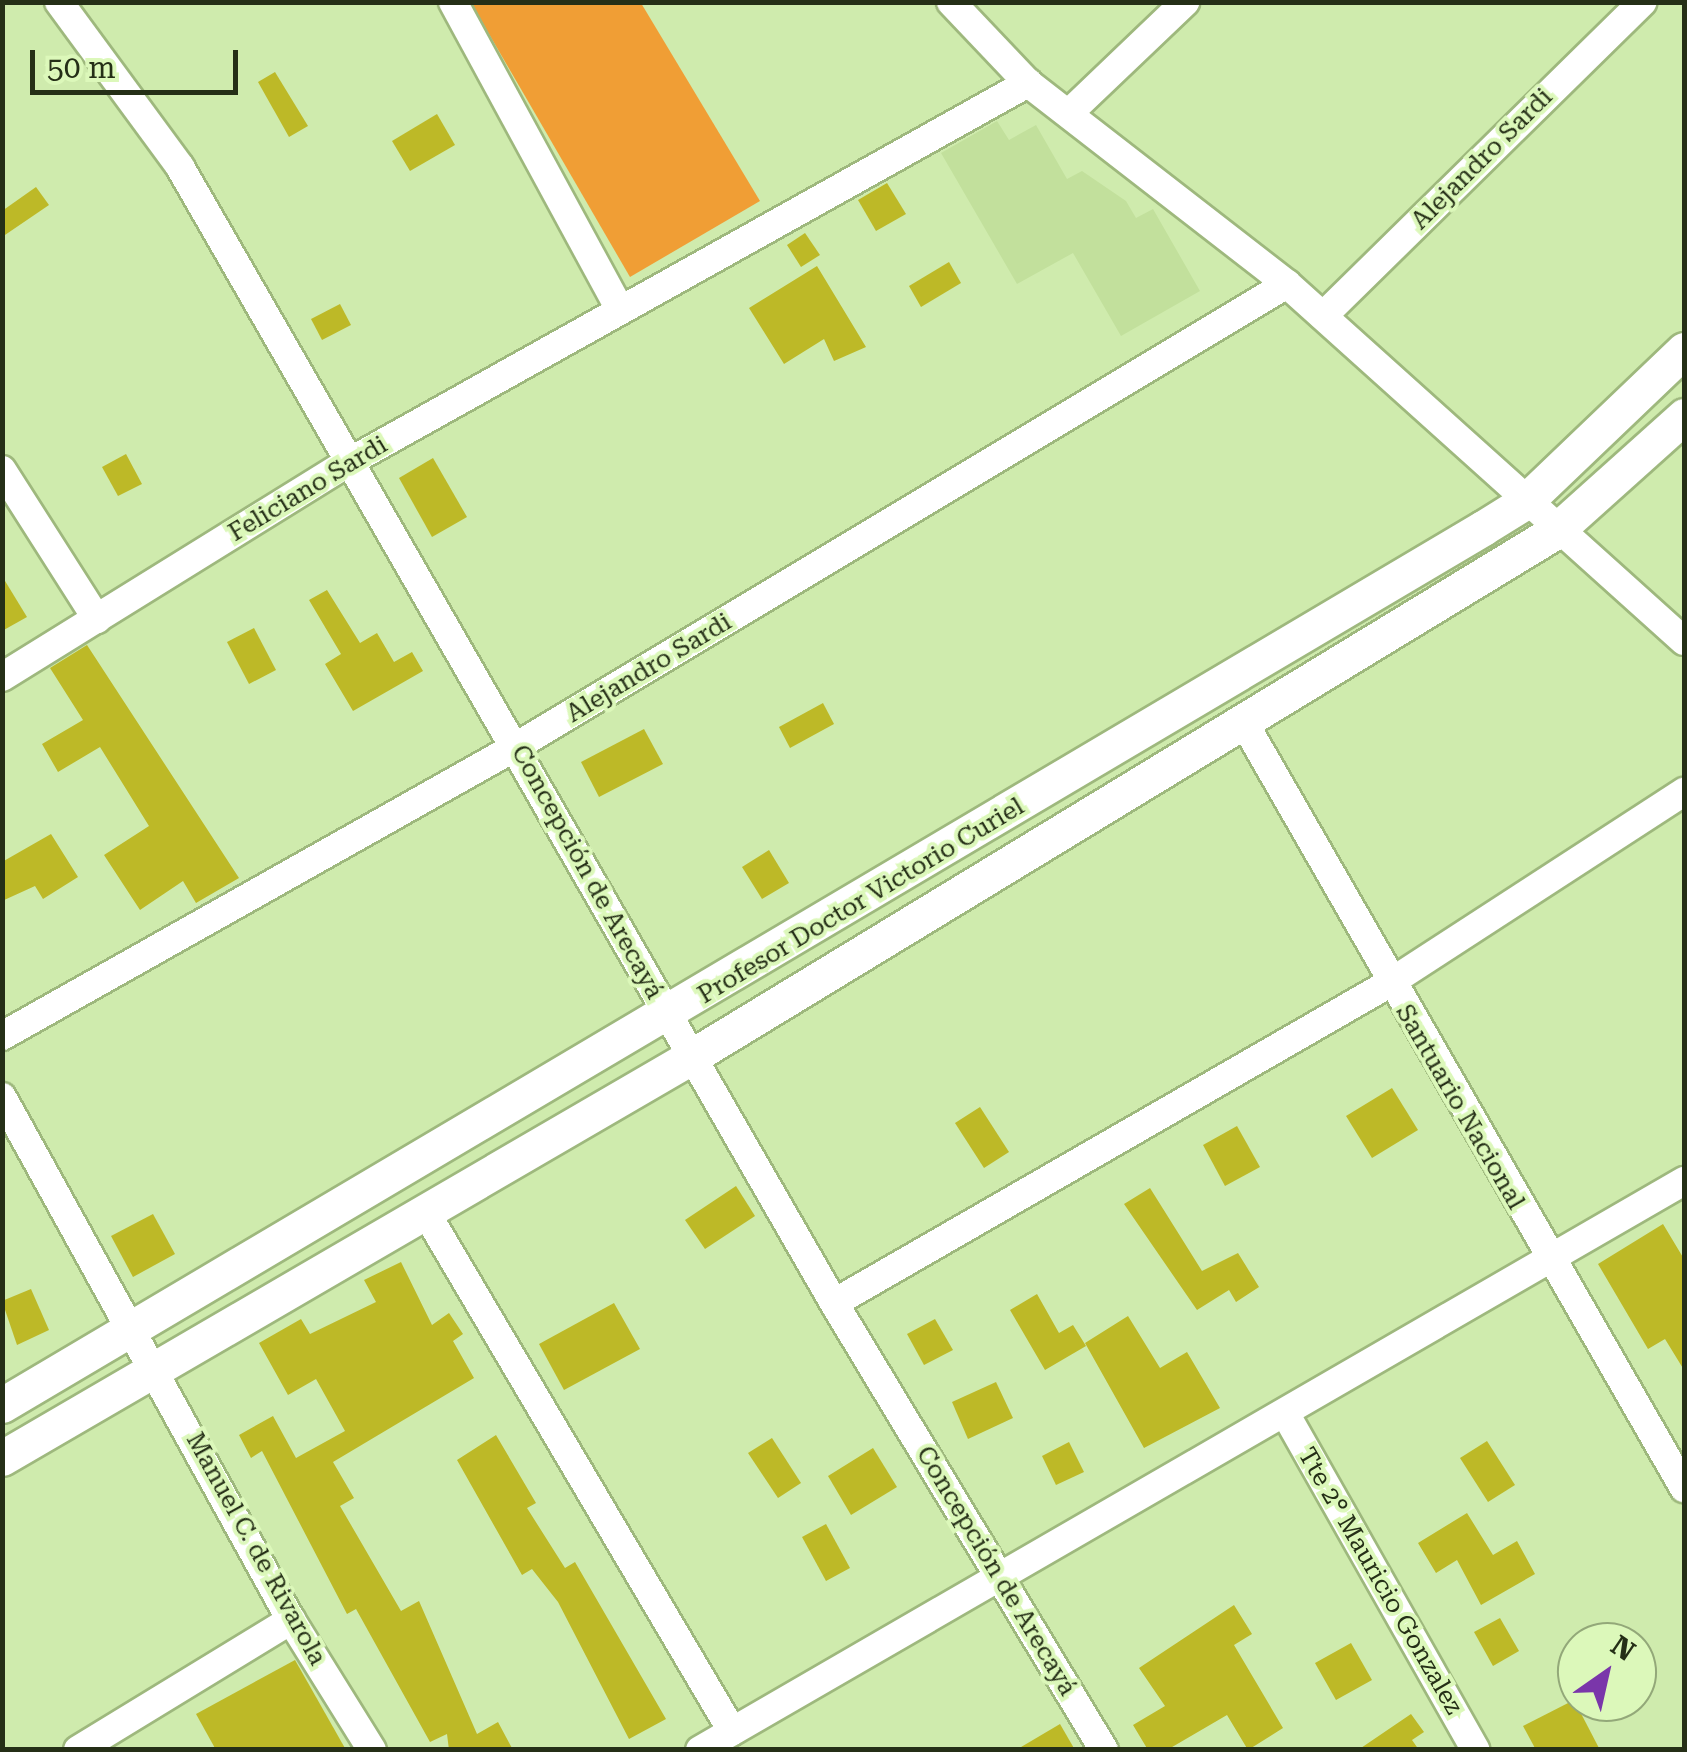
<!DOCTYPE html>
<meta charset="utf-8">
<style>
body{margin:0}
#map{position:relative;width:1687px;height:1752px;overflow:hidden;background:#cfebad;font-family:"Roboto Serif",serif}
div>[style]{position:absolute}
.built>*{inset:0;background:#c2e09c}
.green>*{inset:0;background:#f09e35}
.building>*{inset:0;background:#bdb927}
.roads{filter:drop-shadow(2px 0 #9eb87d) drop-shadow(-2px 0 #9eb87d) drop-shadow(0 2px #9eb87d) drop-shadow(0 -2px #9eb87d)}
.minor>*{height:28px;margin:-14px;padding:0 14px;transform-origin:14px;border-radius:14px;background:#fff}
.major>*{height:35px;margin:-17.5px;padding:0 17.5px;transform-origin:17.5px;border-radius:17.5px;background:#fff}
span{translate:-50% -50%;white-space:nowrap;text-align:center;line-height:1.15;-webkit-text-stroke:8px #dcf8ba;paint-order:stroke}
.street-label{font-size:25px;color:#252f17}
.frame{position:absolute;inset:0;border:5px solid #252f17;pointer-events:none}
.north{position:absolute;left:1557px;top:1622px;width:100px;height:100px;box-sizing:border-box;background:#dcf8ba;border:2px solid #93a879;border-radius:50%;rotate:34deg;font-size:28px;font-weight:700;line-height:40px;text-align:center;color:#252f17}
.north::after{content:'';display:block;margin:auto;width:35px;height:45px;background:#7a36aa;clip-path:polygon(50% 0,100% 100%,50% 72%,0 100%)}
.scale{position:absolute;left:30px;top:50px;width:208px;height:45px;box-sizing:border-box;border:5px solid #252f17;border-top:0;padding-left:12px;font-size:30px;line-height:35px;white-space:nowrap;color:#252f17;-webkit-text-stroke:8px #dcf8ba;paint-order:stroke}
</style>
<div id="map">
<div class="built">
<div style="clip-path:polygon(997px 121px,1009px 140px,1036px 125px,1067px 179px,1082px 171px,1126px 201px,1136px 218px,1153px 209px,1200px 291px,1121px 336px,1073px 253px,1017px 284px,941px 153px)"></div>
</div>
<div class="green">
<div style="clip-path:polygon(471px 3px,641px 3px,760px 201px,630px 277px)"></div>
</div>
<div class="building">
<div style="clip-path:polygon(275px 72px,308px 126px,289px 137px,258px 82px)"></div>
<div style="clip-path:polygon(437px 114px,455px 145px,410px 171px,392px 141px)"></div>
<div style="clip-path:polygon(887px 183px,906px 214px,876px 231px,858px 200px)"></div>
<div style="clip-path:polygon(36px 187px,49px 205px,2px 237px,2px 211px)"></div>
<div style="clip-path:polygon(805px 233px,820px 255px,801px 267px,787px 245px)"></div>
<div style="clip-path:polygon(949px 262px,961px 283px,921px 307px,909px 286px)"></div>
<div style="clip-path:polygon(817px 266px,866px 347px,834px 361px,824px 339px,784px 364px,749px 308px)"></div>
<div style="clip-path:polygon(340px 304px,351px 325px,322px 340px,311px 319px)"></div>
<div style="clip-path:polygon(126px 454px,142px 484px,118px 496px,102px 467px)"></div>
<div style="clip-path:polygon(433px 458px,467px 517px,432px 537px,399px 478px)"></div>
<div style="clip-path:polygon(2px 576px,27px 617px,2px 631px)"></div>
<div style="clip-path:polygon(327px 590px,360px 643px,377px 633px,394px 662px,412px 652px,423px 671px,353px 711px,325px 664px,341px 654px,309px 600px)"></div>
<div style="clip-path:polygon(254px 628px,276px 670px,249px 684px,227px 642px)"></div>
<div style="clip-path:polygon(87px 645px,239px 878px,196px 903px,183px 881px,140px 910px,104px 855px,149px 826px,100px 747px,58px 772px,42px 744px,83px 720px,50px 668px)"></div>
<div style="clip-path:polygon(823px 703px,834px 724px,790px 748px,779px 727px)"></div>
<div style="clip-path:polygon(644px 729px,663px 764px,599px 797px,581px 762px)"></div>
<div style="clip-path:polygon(51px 834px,78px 877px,43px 899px,35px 886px,2px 901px,2px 862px)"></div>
<div style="clip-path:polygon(769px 850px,789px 883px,762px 899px,742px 867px)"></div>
<div style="clip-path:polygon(1392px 1088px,1418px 1130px,1372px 1158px,1346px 1116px)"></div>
<div style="clip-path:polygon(980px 1107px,1009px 1152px,984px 1168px,955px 1123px)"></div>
<div style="clip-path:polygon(1237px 1126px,1260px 1167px,1225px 1186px,1203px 1145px)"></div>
<div style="clip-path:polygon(736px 1186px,755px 1216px,705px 1249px,685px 1220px)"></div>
<div style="clip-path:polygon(1150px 1188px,1202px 1271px,1238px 1253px,1259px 1287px,1236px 1302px,1229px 1290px,1197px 1310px,1124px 1204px)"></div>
<div style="clip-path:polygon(153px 1214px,175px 1254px,133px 1277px,111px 1236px)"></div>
<div style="clip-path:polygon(1663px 1224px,1684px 1259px,1684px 1370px,1665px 1339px,1648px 1349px,1598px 1264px)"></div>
<div style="clip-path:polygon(401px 1262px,432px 1325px,449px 1313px,463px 1334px,453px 1341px,474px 1378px,333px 1462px,354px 1498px,340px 1506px,401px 1611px,419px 1601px,477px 1734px,498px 1722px,513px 1750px,449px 1750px,447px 1734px,430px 1742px,356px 1609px,347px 1614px,262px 1451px,251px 1458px,239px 1435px,273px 1416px,296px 1458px,345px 1431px,316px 1379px,288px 1395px,259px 1343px,301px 1319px,310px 1334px,376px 1302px,364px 1280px)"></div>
<div style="clip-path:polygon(31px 1289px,49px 1330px,17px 1345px,2px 1301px)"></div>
<div style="clip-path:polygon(1037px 1294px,1059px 1333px,1073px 1325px,1086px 1346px,1045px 1370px,1010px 1310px)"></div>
<div style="clip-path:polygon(614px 1303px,640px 1349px,564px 1390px,539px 1344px)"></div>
<div style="clip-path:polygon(1128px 1316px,1160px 1368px,1187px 1352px,1220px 1408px,1144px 1448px,1085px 1343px)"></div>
<div style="clip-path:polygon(935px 1319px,953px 1350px,924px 1365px,907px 1334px)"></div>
<div style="clip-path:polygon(996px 1382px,1013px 1418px,968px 1439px,952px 1402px)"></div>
<div style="clip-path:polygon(496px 1435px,536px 1503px,527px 1508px,565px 1568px,575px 1562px,666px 1719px,629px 1739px,558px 1602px,532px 1569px,522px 1575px,457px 1460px)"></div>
<div style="clip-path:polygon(772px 1438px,801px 1483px,778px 1498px,748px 1453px)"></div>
<div style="clip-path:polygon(1487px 1441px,1515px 1485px,1488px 1502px,1460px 1458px)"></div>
<div style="clip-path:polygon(1069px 1442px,1084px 1472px,1056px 1485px,1042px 1456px)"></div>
<div style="clip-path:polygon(873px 1448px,897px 1487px,851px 1515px,828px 1476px)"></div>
<div style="clip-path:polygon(1467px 1513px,1493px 1555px,1517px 1541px,1535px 1574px,1481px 1605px,1457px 1560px,1436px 1573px,1418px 1543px)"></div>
<div style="clip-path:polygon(826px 1524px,850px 1568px,826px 1581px,802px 1537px)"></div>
<div style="clip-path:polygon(1234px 1605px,1252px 1634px,1234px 1645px,1283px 1728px,1248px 1750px,1227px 1715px,1167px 1750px,1148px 1750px,1133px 1725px,1165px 1706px,1139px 1668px)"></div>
<div style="clip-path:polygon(1500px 1618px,1519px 1651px,1493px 1666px,1474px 1632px)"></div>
<div style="clip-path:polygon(1351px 1643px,1372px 1680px,1336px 1700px,1315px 1663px)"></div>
<div style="clip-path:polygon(295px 1660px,346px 1750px,216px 1750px,196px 1714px)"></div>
<div style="clip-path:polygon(1574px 1700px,1600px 1750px,1536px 1750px,1523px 1726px)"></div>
<div style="clip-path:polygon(1411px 1714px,1424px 1732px,1412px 1740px,1419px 1750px,1358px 1750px)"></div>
<div style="clip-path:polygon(1060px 1724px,1075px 1750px,1016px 1750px)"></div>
</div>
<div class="roads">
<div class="minor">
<div style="left:59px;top:2px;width:205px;rotate:53.7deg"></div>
<div style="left:180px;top:167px;width:1311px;rotate:60.07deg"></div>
<div style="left:834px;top:1303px;width:522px;rotate:58.87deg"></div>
<div style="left:453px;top:2px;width:348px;rotate:61.5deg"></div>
<div style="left:951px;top:2px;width:112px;rotate:46.5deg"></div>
<div style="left:1028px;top:83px;width:328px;rotate:37.8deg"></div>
<div style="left:1287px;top:284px;width:534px;rotate:41.96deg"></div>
<div style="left:1069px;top:113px;width:161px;rotate:-43.7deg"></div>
<div style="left:1323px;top:316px;width:448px;rotate:-44.5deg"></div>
<div style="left:2px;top:470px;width:177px;rotate:57.5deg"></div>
<div style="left:2px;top:677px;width:408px;rotate:-31.8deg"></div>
<div style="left:349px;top:462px;width:778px;rotate:-29.17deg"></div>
<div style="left:1243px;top:721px;width:885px;rotate:60.1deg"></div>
<div style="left:2px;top:1036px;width:591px;rotate:-29.38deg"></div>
<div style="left:517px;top:746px;width:898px;rotate:-30.96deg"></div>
<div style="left:2px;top:1097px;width:598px;rotate:61.08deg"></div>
<div style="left:291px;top:1620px;width:153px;rotate:58.1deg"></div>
<div style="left:425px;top:1211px;width:604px;rotate:59.44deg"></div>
<div style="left:834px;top:1303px;width:639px;rotate:-29.93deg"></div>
<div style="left:1388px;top:984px;width:353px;rotate:-33deg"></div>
<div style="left:1285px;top:1413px;width:387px;rotate:60.5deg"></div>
<div style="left:78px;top:1750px;width:250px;rotate:-31.4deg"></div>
<div style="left:700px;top:1750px;width:1137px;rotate:-30.04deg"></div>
</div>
<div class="major">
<div style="left:2px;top:1405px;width:1721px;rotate:-30.63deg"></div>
<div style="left:1483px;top:528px;width:49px;rotate:-31.8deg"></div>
<div style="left:1525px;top:502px;width:220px;rotate:-43.7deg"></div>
<div style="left:2px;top:1458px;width:797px;rotate:-30.2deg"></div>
<div style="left:691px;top:1057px;width:1012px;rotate:-31.3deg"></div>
<div style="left:1556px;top:531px;width:172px;rotate:-41.9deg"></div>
</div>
</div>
<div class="street-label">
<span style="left:1482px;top:159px;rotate:-45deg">Alejandro Sardi</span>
<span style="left:308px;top:489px;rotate:-31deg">Feliciano Sardi</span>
<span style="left:649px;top:668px;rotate:-31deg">Alejandro Sardi</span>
<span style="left:587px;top:872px;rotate:61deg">Concepción de Arecayá</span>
<span style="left:861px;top:901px;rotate:-31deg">Profesor Doctor Victorio Curiel</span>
<span style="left:1460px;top:1107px;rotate:60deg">Santuario Nacional</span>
<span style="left:256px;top:1549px;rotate:61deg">Manuel C. de Rivarola</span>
<span style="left:996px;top:1571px;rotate:59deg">Concepción de Arecayá</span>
<span style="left:1380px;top:1581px;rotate:60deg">Tte 2° Mauricio Gonzalez</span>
</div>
<div class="frame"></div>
<div class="north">N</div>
<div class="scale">50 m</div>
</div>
